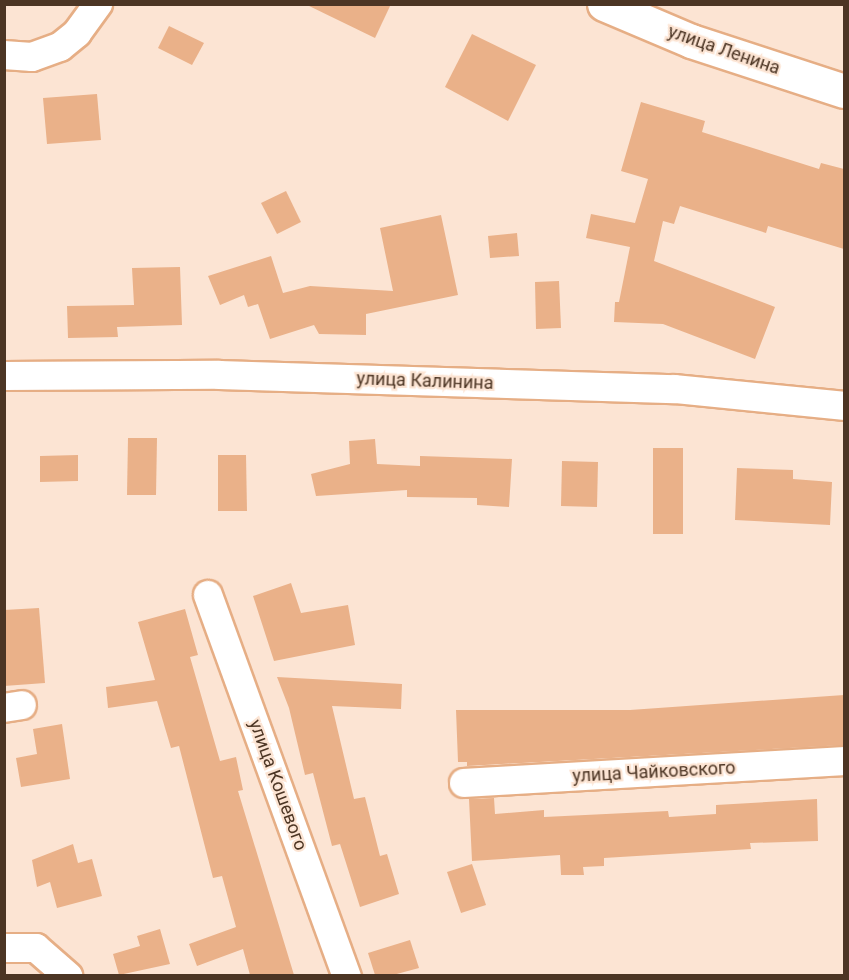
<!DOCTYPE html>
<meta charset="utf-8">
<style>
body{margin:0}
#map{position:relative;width:849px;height:980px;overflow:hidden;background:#fce4d3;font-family:Roboto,sans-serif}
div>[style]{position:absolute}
.building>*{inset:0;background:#eab189}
.roads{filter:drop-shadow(2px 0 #e6ae85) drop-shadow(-2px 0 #e6ae85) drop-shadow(0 2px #e6ae85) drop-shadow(0 -2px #e6ae85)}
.minor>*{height:28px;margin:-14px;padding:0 14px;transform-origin:14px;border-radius:14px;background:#fff}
.tertiary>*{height:33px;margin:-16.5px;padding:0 16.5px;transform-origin:16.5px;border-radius:16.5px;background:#fff}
span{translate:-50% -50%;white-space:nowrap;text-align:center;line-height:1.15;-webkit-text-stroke:4.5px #fce4d3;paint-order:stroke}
.street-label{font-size:18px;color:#4c3524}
.frame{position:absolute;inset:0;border:6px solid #4c3524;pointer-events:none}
</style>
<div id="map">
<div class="building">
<div style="clip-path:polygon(305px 4px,391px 4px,375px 38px)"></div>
<div style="clip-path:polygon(169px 26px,204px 43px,192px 65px,158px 48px)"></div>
<div style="clip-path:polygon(472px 34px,536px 65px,508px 121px,445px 87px)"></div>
<div style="clip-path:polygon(97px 94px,101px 140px,47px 144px,43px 98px)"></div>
<div style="clip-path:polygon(641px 102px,705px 121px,702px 132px,819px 169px,821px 163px,844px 169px,844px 249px,768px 226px,766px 233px,680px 206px,674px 224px,663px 221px,654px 261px,775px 307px,755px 359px,663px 324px,614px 322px,615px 302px,619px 302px,630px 247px,586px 238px,591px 214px,635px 223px,648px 179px,621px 171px)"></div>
<div style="clip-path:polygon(286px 191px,301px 222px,277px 234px,261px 203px)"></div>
<div style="clip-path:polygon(441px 215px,458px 295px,366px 314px,366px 335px,319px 334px,314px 325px,270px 339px,258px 304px,248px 307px,244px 295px,220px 305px,208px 276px,271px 256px,283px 293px,310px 286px,393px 291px,380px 228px)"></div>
<div style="clip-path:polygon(517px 233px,519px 256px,490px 258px,488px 236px)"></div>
<div style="clip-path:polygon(180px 267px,182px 325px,117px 327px,118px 337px,68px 338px,67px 306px,134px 305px,132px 268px)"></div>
<div style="clip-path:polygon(559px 281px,561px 328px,536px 329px,535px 282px)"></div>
<div style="clip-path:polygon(128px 438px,157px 438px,156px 495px,127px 495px)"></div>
<div style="clip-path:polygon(375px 439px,377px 464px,420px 466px,420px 456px,512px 459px,509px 507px,477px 505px,477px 498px,407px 497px,407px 490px,316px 496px,311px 474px,350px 464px,349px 441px)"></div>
<div style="clip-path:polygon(653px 448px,683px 448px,683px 534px,653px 534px)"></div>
<div style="clip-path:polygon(78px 455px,78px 481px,40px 482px,40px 456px)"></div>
<div style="clip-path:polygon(218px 455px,246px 455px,247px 511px,218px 511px)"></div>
<div style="clip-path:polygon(562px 461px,598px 462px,597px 507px,561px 506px)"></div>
<div style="clip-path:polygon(737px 468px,793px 470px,793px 479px,832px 482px,830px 525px,735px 520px)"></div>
<div style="clip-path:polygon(291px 583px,301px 613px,348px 605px,355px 645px,274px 661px,253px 596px)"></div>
<div style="clip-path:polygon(39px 608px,45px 683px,4px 686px,4px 610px)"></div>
<div style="clip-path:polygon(185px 609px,198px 655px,190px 657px,220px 761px,236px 757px,243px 790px,238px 791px,294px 975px,250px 975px,243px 949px,197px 966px,189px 944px,236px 927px,222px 876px,213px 878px,179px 746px,171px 748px,157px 701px,108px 708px,106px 687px,155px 680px,138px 622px)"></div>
<div style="clip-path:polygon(277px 677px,402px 684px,401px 709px,332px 706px,354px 799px,365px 797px,380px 856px,387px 854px,399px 894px,360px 907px,340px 844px,332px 846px,313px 773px,305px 775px,289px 708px)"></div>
<div style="clip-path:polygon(844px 695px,844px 745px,467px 766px,467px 762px,458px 762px,456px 710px,630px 710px)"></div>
<div style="clip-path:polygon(62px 724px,70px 779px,21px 787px,16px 758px,37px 754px,33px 729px)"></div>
<div style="clip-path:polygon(494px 798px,495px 814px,544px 810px,544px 817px,668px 811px,669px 817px,716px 814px,716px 805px,817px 799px,818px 841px,750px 843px,751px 849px,604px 858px,604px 866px,583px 867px,584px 875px,561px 875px,560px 855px,472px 861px,469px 799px)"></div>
<div style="clip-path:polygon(73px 844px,78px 863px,92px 859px,102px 896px,57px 908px,50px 882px,37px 887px,32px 860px)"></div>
<div style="clip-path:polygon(472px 864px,486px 905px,461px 913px,447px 872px)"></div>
<div style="clip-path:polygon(160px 929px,170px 964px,119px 975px,113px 954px,140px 946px,137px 936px)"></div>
<div style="clip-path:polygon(410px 940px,419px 968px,393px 975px,375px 975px,368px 953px)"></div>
</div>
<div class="roads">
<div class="minor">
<div style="left:4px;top:55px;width:28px;rotate:4deg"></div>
<div style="left:32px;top:57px;width:30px;rotate:-20deg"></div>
<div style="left:60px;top:47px;width:22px;rotate:-39deg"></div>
<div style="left:77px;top:33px;width:36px;rotate:-54deg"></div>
<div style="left:4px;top:376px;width:215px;rotate:-0.3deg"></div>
<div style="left:219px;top:375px;width:456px;rotate:1.8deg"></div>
<div style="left:675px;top:389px;width:170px;rotate:5.7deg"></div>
<div style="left:208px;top:595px;width:406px;rotate:70deg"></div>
<div style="left:4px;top:708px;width:18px;rotate:-9deg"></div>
<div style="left:464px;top:783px;width:381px;rotate:-3.3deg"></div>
<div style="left:4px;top:948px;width:32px"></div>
<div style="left:36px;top:948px;width:43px;rotate:41.2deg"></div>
</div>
<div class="tertiary">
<div style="left:604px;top:4px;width:95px;rotate:23deg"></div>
<div style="left:691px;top:41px;width:161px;rotate:18.1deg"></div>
</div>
</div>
<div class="street-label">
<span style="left:724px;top:50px;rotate:19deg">улица Ленина</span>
<span style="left:425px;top:381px;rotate:2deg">улица Калинина</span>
<span style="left:654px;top:772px;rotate:-3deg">улица Чайковского</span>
<span style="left:278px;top:785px;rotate:70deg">улица Кошевого</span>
</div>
<div class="frame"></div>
</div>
